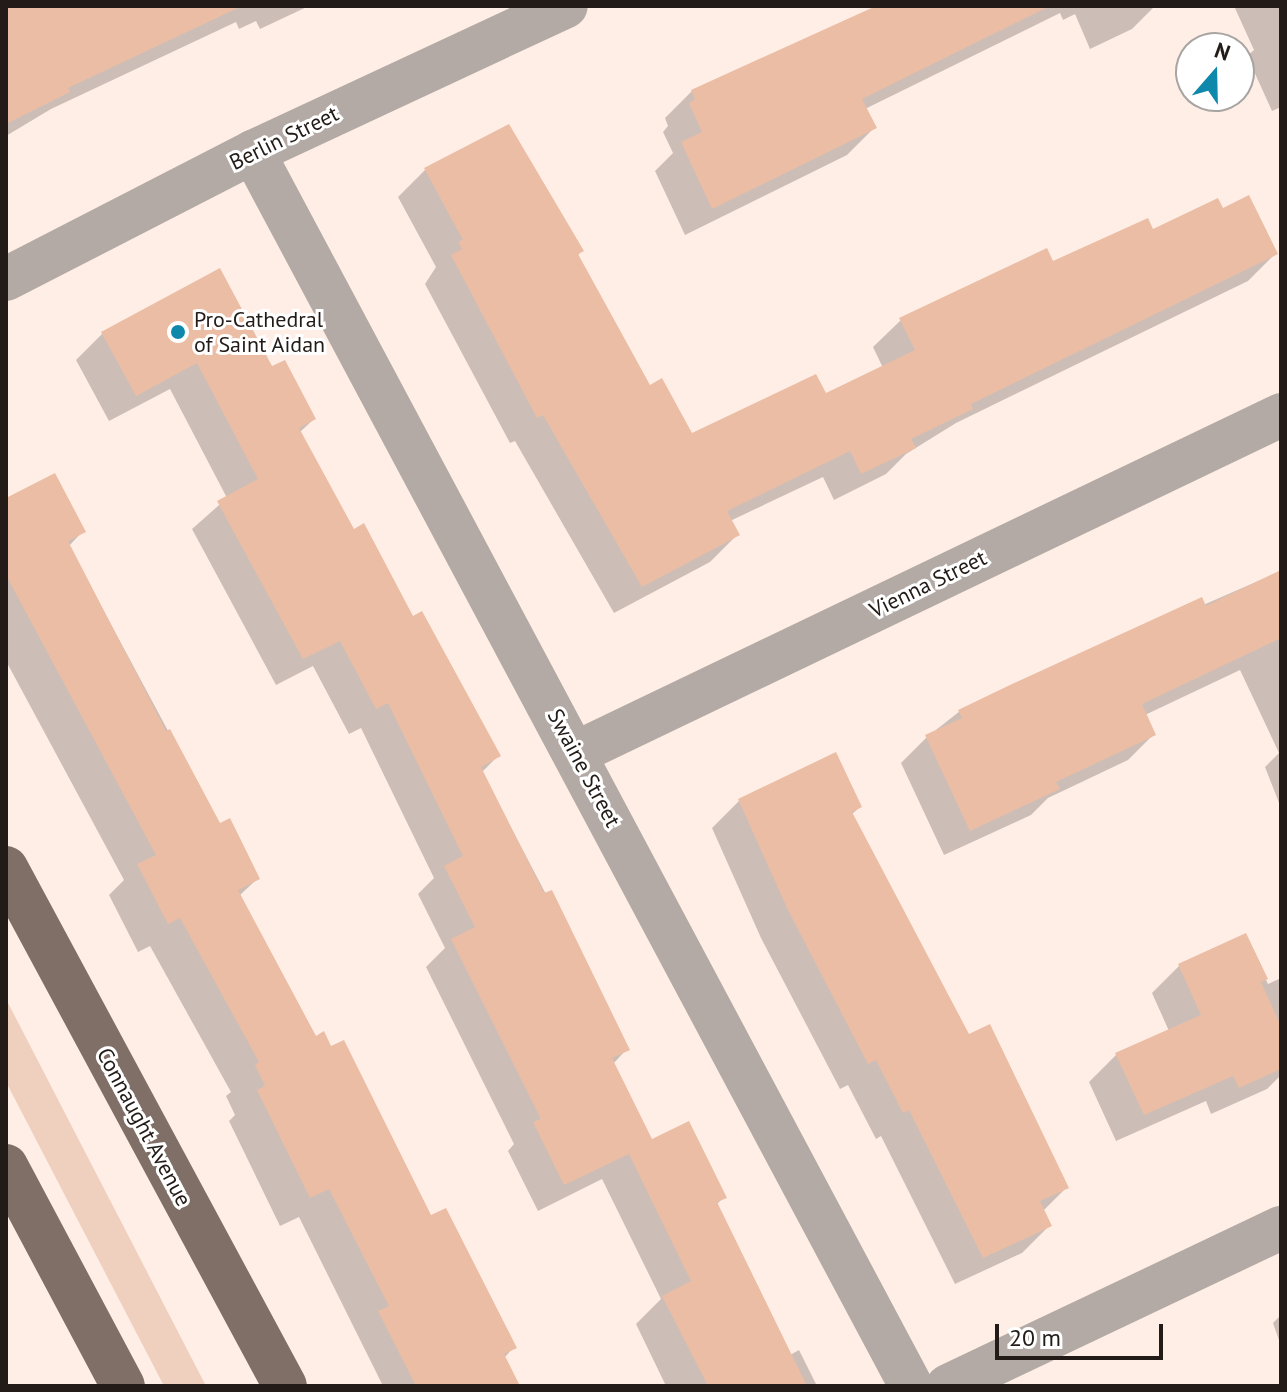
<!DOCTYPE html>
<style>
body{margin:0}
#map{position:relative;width:1287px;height:1392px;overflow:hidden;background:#ffeee5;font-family:"PT Sans",sans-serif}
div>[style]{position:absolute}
.green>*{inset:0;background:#efcfbe}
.shadow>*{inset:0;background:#0003}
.building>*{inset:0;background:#ebbda4}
.street>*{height:44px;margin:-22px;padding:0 22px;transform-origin:22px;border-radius:22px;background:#b3aaa5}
.primary>*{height:44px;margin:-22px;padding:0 22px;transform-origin:22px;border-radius:22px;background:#7f6f67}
.dots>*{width:22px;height:22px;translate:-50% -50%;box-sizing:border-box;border:4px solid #fff;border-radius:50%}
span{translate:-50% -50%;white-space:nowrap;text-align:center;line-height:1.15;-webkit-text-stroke:6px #fff;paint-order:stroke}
.street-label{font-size:22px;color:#231b17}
.poi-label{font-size:22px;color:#231b17}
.left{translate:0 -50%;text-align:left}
.frame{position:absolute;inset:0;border:8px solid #231b17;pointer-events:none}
.north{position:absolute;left:1175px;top:32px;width:80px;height:80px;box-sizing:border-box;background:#fff;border:2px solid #a7a4a2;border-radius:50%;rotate:20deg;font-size:22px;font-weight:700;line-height:32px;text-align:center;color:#231b17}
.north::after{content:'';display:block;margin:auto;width:28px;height:36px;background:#0e89ac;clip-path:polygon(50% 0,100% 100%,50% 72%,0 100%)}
.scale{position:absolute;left:995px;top:1324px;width:168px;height:36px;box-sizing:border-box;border:4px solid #231b17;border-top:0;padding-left:10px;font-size:24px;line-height:28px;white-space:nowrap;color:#231b17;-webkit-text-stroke:6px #fff;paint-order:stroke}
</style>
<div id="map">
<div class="green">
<div style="clip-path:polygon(6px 999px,206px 1386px,164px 1386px,6px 1082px)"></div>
</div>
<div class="shadow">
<div style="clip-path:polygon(25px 6px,309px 6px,260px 29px,256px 21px,239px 29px,236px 22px,51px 109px,6px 136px,6px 36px)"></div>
<div style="clip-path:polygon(878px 6px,1155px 6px,1132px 29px,1090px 49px,1075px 14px,1063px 20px,1060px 13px,865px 109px,874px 128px,847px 155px,685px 235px,655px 171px,673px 153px,663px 132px,668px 126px,665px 118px,692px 91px)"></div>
<div style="clip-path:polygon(1234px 6px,1281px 6px,1281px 107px,1272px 111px,1247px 56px,1254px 50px)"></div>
<div style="clip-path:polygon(425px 170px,582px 251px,577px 256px,649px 388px,691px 435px,825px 396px,883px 368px,873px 347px,901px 320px,1152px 232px,1222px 210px,1275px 254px,1248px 281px,956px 423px,906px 454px,886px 474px,834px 500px,823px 477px,730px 521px,737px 535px,710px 562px,614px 613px,515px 441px,510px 443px,425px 284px,436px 267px,398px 197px)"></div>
<div style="clip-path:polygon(103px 333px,271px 369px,314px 419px,300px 432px,353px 531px,498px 756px,482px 772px,627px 1049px,613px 1064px,651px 1142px,724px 1197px,716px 1205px,790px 1355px,799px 1350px,817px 1386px,666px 1386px,636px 1324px,661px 1299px,602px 1179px,538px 1211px,508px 1151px,514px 1144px,426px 967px,445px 948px,418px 894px,434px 878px,361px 728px,349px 734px,313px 666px,276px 685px,192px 529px,227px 498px,170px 389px,109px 421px,76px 360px)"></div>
<div style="clip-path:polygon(6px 501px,83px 531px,69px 546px,219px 826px,257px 879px,239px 896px,315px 1038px,514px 1347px,504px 1358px,518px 1386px,383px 1386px,299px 1217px,280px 1226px,229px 1121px,235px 1115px,226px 1096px,231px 1092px,150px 946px,138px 952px,109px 895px,124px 880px,6px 661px)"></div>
<div style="clip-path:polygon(1281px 571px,1281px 808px,1265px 767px,1279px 753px,1240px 670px,1145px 715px,1154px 734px,1128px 760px,1048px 798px,1031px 815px,944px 855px,901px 763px,927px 737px,960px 711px)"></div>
<div style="clip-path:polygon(739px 801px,860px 807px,851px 815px,968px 1037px,1067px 1187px,1043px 1211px,1049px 1226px,1022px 1253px,955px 1284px,881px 1136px,876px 1139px,848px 1085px,840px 1089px,761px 938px,712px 828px)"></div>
<div style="clip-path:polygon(1245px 936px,1268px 984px,1281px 978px,1281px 1075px,1267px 1089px,1211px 1114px,1206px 1101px,1116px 1141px,1089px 1082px,1116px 1055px,1169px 1031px,1152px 993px,1179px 966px)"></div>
<div style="clip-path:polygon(1281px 1315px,1281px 1346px,1273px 1323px)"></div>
</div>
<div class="building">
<div style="clip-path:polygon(6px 6px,242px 6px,68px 88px,70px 92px,6px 124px)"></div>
<div style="clip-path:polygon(876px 6px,1050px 6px,862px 99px,877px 128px,712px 209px,681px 142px,702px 132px,689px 103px,695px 99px,691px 90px)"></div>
<div style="clip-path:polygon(509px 124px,584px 251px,578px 254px,650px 385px,662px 378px,692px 433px,816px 374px,826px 393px,915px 350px,899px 318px,1047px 248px,1053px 261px,1148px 218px,1153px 229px,1218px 198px,1223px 208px,1249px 195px,1278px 254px,971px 404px,973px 409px,911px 439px,916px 448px,861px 474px,850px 451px,727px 511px,740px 535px,642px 587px,543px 415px,537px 418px,451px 255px,462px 249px,458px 242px,463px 240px,424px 168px)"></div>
<div style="clip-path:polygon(220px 268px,272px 366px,285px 360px,316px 419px,299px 428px,354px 529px,364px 523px,413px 616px,422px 611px,501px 756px,481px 767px,544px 893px,552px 890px,630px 1050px,612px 1058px,652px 1139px,689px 1121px,727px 1198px,717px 1202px,807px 1386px,708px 1386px,662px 1296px,691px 1281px,629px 1154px,564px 1185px,533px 1122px,541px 1119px,451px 939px,475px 927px,444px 866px,463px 856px,388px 703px,376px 709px,340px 641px,303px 659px,217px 501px,258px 479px,197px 363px,136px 396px,101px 332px)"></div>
<div style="clip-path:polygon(55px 473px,86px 532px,68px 541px,166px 731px,170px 729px,220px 823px,230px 818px,260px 879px,238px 890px,316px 1036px,324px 1031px,331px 1046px,344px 1040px,431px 1215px,446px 1208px,517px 1348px,504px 1354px,520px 1386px,416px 1386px,378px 1311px,389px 1306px,329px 1189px,310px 1198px,257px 1090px,265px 1086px,255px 1065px,259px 1062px,180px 918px,168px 924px,137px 864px,156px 855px,6px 575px,6px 498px)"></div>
<div style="clip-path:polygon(1281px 570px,1281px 638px,1142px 704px,1156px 735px,1056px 782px,1060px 789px,970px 831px,925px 735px,962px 718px,958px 710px,1010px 685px,1202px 597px,1206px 606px)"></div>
<div style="clip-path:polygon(836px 752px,862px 807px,852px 812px,969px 1034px,990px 1024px,1069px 1188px,1040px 1201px,1052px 1226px,983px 1258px,909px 1110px,903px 1113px,876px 1060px,868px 1064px,788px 910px,738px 799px)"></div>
<div style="clip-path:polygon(1246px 933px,1268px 979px,1261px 982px,1281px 1026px,1281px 1069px,1239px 1088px,1233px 1076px,1144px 1115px,1115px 1053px,1201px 1015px,1178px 964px)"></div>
</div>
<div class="street">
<div style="left:253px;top:152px;width:1398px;rotate:61.93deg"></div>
<div style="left:6px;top:279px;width:278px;rotate:-27.2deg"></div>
<div style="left:253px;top:152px;width:345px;rotate:-25deg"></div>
<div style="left:576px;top:753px;width:782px;rotate:-25.61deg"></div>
<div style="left:948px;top:1386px;width:369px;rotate:-25.4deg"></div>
</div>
<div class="primary">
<div style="left:6px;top:868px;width:588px;rotate:61.69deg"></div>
<div style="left:6px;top:1166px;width:249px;rotate:62deg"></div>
</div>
<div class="dots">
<div style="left:178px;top:332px;background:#0e89ac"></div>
</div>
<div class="street-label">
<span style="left:284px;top:138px;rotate:-26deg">Berlin Street</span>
<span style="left:928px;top:584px;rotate:-26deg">Vienna Street</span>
<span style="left:584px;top:768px;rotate:62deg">Swaine Street</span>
<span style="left:144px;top:1127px;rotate:62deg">Connaught Avenue</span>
</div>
<div class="poi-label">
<span class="left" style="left:194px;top:332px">Pro-Cathedral<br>of Saint Aidan</span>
</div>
<div class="frame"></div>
<div class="north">N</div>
<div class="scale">20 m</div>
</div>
